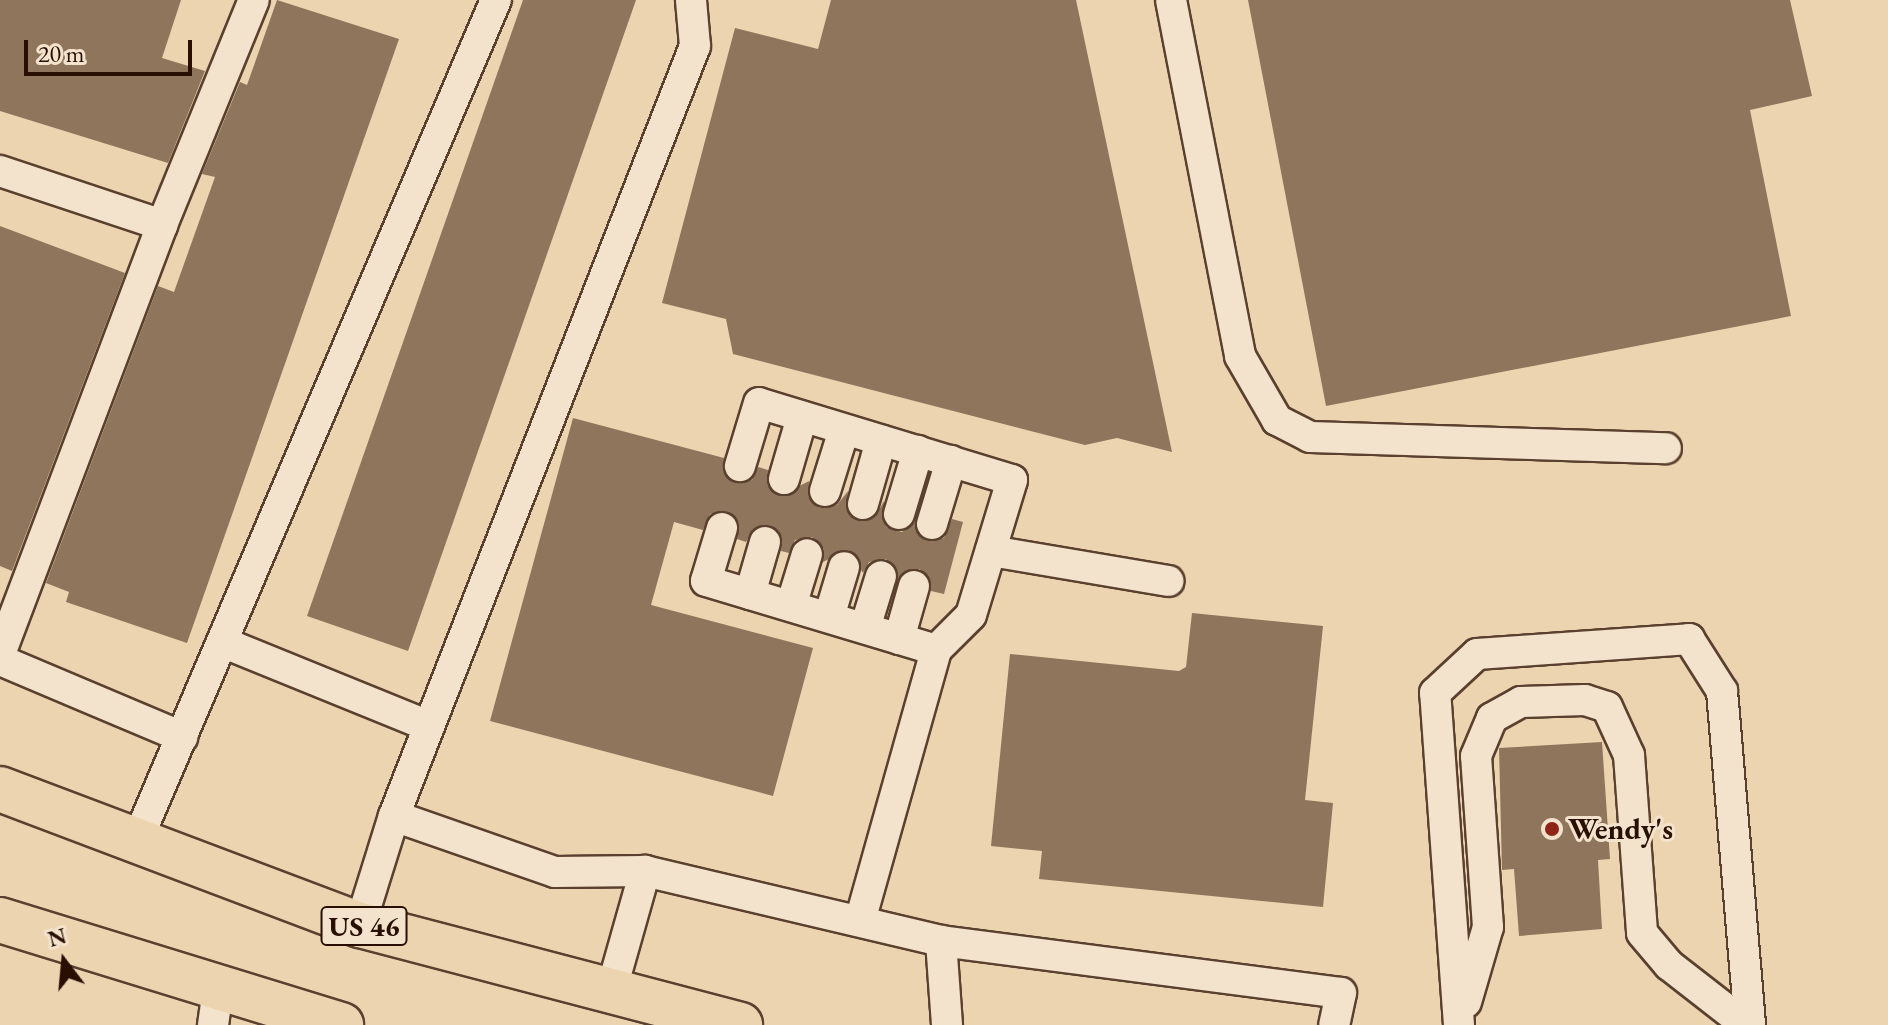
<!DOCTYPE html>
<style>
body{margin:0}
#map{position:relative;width:1888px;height:1025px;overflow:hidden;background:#edd4b0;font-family:"EB Garamond",serif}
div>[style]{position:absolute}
.building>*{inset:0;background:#8f755c}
.roads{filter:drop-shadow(2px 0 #5a402e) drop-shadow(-2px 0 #5a402e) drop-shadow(0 2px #5a402e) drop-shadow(0 -2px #5a402e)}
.lane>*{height:30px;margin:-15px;padding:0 15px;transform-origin:15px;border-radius:15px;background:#f3e3cc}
.highway>*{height:44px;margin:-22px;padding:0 22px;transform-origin:22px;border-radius:22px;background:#edd4b0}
.dots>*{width:22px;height:22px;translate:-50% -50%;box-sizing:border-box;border:4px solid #f3e3cc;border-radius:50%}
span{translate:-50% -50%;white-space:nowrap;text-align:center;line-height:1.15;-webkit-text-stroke:6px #f3e3cc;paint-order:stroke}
.shield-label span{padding:2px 6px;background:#f3e3cc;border:2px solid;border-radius:6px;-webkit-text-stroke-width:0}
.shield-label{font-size:28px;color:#290f02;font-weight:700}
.poi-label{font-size:30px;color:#290f02;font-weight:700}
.left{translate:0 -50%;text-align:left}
.north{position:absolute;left:24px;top:921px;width:80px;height:80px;-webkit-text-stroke:6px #f3e3cc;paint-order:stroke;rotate:344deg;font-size:22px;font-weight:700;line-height:32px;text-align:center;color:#290f02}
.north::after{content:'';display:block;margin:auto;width:28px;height:36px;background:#290f02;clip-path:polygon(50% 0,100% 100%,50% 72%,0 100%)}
.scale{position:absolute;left:24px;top:40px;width:168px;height:36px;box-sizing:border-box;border:4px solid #290f02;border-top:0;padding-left:10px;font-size:24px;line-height:28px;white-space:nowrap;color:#290f02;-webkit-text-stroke:6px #f3e3cc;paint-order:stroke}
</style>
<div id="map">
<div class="building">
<div style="clip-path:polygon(0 0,181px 0,162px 58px,205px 71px,168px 163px,0 111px)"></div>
<div style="clip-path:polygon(277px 0,399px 39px,187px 643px,66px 602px,69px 592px,46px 583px,158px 286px,174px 292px,215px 177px,202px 174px,240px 82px,247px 85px)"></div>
<div style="clip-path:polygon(523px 0,636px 0,408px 651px,307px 616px)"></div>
<div style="clip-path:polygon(831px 0,1076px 0,1172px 452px,1117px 438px,1085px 445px,733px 354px,726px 319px,662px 303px,735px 28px,818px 49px)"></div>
<div style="clip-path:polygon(1248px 0,1790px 0,1812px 96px,1750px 110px,1791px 316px,1326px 406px)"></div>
<div style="clip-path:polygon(0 226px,125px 273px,12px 571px,0 566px)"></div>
<div style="clip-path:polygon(573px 418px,724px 458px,723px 471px,736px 483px,752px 480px,758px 467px,768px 470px,767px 484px,780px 496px,809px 481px,808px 496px,820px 508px,837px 505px,848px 491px,846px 509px,859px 521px,875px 517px,884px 501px,886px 527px,902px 532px,915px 522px,928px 541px,944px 538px,952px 519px,963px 522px,944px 594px,931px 591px,920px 569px,898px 578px,886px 559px,869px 562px,863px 573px,848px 550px,823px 562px,824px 549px,812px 537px,795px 540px,789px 553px,781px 551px,782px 537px,769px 525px,753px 529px,746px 542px,737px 539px,739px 523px,726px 511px,710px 514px,703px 530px,674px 522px,651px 605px,813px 648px,773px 796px,490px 721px)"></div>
<div style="clip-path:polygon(1192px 613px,1323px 626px,1305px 800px,1333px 803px,1323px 907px,1039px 879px,1042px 851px,991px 846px,1010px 654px,1179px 671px,1186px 667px)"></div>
<div style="clip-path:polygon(1602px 742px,1610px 859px,1598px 860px,1602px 929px,1519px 936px,1514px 869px,1502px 870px,1499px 748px)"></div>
</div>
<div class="roads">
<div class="lane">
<div style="left:1171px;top:0;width:363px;rotate:79deg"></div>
<div style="left:1240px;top:356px;width:74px;rotate:60deg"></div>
<div style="left:1277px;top:420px;width:37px;rotate:27deg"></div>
<div style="left:1310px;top:437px;width:356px;rotate:1.8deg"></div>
<div style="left:0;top:171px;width:171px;rotate:18.4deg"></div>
<div style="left:162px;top:225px;width:243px;rotate:-67.8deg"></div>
<div style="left:784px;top:479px;width:65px;rotate:-73.8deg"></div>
<div style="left:825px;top:491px;width:64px;rotate:-72.7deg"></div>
<div style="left:863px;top:504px;width:66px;rotate:-74.1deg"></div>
<div style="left:899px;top:514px;width:66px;rotate:-73.2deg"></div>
<div style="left:932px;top:524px;width:66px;rotate:-73.2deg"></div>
<div style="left:722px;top:528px;width:55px;rotate:106.8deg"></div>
<div style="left:706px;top:581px;width:240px;rotate:16.7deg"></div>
<div style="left:936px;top:650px;width:49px;rotate:-45deg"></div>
<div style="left:971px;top:615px;width:141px;rotate:-73.1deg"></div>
<div style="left:1012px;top:480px;width:264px;rotate:-163.1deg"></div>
<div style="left:759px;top:403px;width:66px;rotate:106.8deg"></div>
<div style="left:991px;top:551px;width:180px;rotate:9.6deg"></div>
<div style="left:750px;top:594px;width:54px;rotate:-73.9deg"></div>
<div style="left:791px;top:606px;width:54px;rotate:-72.9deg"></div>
<div style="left:829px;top:617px;width:52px;rotate:-73.3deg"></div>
<div style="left:865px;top:628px;width:54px;rotate:-72.9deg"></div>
<div style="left:899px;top:639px;width:55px;rotate:-74.2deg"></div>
<div style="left:222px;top:642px;width:223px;rotate:22.1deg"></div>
<div style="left:0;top:654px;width:459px;rotate:-69.3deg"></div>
<div style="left:0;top:660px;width:198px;rotate:22.9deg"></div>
<div style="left:394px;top:816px;width:170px;rotate:19.2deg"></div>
<div style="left:555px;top:872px;width:90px;rotate:-0.6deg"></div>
<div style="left:136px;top:843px;width:917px;rotate:-66.88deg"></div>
<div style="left:860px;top:921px;width:281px;rotate:-74.3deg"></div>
<div style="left:360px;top:925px;width:114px;rotate:-72.7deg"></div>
<div style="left:394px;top:816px;width:827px;rotate:-68.65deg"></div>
<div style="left:695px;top:46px;width:46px;rotate:-95deg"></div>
<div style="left:941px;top:941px;width:403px;rotate:7.4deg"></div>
<div style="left:1341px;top:993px;width:33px;rotate:102deg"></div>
<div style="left:610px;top:995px;width:129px;rotate:-74.2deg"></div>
<div style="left:645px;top:871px;width:304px;rotate:13.3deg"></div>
<div style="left:941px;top:941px;width:84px;rotate:85.9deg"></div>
<div style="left:1466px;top:1002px;width:78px;rotate:-73.7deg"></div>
<div style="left:1488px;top:927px;width:171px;rotate:-94deg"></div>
<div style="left:1476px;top:756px;width:41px;rotate:-67.2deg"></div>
<div style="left:1492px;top:718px;width:33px;rotate:-29deg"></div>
<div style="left:1521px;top:702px;width:64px;rotate:-1.8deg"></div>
<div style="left:1585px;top:700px;width:23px;rotate:18deg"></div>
<div style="left:1607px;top:707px;width:53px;rotate:65.4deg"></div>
<div style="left:1629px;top:755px;width:178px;rotate:85.8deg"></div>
<div style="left:1642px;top:933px;width:42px;rotate:49.8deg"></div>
<div style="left:1669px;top:965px;width:98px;rotate:37.9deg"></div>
<div style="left:213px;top:1025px;width:34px;rotate:-82deg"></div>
<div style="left:1459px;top:1025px;width:333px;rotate:-94.1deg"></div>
<div style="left:1435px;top:693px;width:57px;rotate:-42.9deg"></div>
<div style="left:1477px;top:654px;width:213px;rotate:-4deg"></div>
<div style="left:1689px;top:639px;width:62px;rotate:57.6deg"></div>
<div style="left:1722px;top:691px;width:335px;rotate:85.2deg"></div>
</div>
<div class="highway">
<div style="left:0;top:789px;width:385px;rotate:20.7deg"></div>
<div style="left:360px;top:925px;width:393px;rotate:14.7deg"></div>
<div style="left:0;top:920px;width:357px;rotate:17.1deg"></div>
</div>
</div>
<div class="dots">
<div style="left:1552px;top:829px;background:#8f2418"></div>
</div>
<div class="shield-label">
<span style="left:364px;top:926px">US 46</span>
</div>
<div class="poi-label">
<span class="left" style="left:1568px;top:829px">Wendy's</span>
</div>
<div class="north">N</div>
<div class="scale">20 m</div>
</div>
